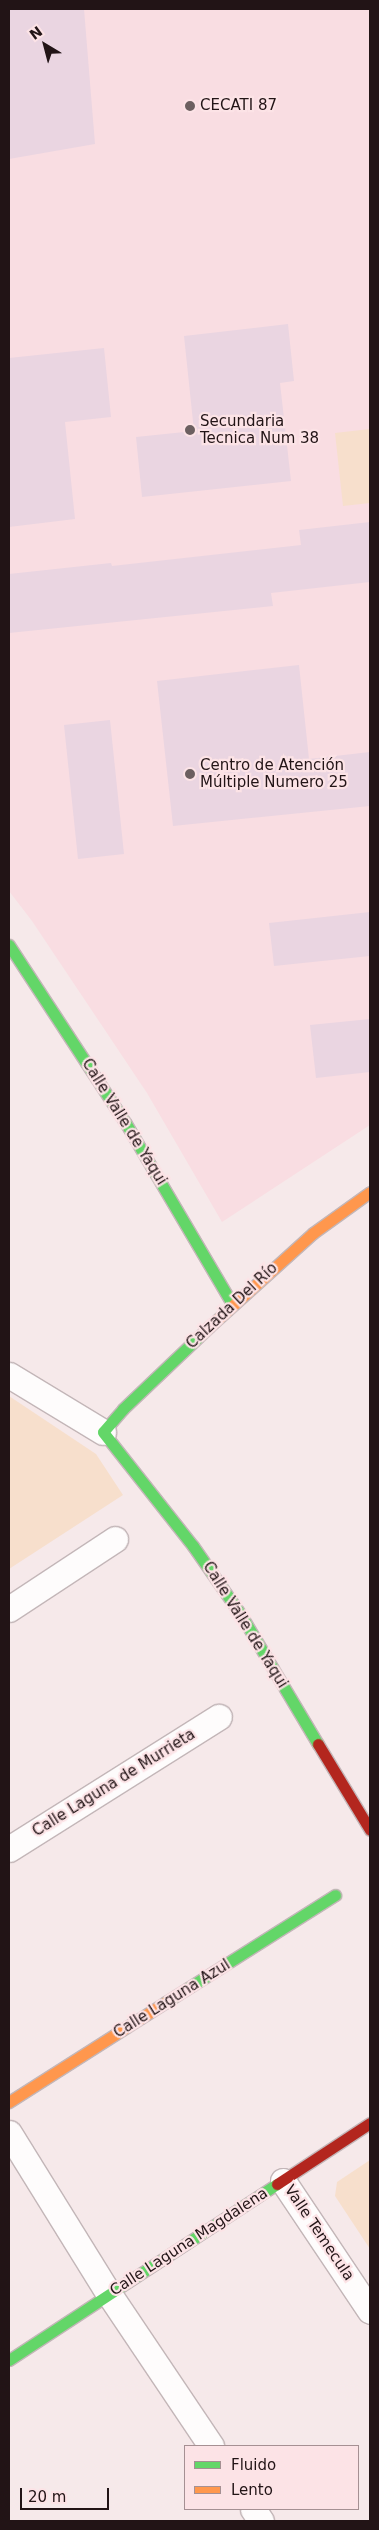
<!DOCTYPE html>
<meta charset="utf-8">
<style>
body{margin:0}
#map{position:relative;width:379px;height:2530px;overflow:hidden;background:#f6e9ea;font-family:"DejaVu Sans",sans-serif}
div>[style]{position:absolute}
.built>*{inset:0;background:#f9dde2}
.green>*{inset:0;background:#f7dfcc}
.building>*{inset:0;background:#ead5e1}
.roads{filter:drop-shadow(1px 0 #c3b6b8) drop-shadow(-1px 0 #c3b6b8) drop-shadow(0 1px #c3b6b8) drop-shadow(0 -1px #c3b6b8)}
.street>*{height:25px;margin:-12.5px;padding:0 12.5px;transform-origin:12.5px;border-radius:12.5px;background:#fefcfc}
.fast>*{height:11px;margin:-5.5px;padding:0 5.5px;transform-origin:5.5px;border-radius:5.5px;background:#63d668}
.slow>*{height:11px;margin:-5.5px;padding:0 5.5px;transform-origin:5.5px;border-radius:5.5px;background:#ff974d}
.jam>*{height:11px;margin:-5.5px;padding:0 5.5px;transform-origin:5.5px;border-radius:5.5px;background:#b3261e}
.dots>*{width:14px;height:14px;translate:-50% -50%;box-sizing:border-box;border:2px solid #fce3e6;border-radius:50%}
span{translate:-50% -50%;white-space:nowrap;text-align:center;line-height:1.15;-webkit-text-stroke:4.5px #fce3e6;paint-order:stroke}
.poi-label{font-size:15px;color:#221416}
.left{translate:0 -50%;text-align:left}
.street-label{font-size:15px;color:#221416}
.frame{position:absolute;inset:0;border:10px solid #221416;pointer-events:none}
.legend{position:absolute;left:184px;top:2445px;width:175px;height:65px;box-sizing:border-box;background:#fce3e6;border:1px solid #a59093;margin:0;padding:6px 9px;list-style:none;font-size:15px;color:#221416}
.legend li{display:flex;align-items:center;gap:10px;height:25px}
.legend b{width:25px;border:1px solid #a59093}
.north{position:absolute;left:20px;top:20px;width:50px;height:50px;-webkit-text-stroke:4px #fce3e6;paint-order:stroke;rotate:323deg;font-size:14px;font-weight:700;line-height:20px;text-align:center;color:#221416}
.north::after{content:'';display:block;margin:auto;width:18px;height:22px;background:#221416;clip-path:polygon(50% 0,100% 100%,50% 72%,0 100%)}
.scale{position:absolute;left:20px;top:2488px;width:89px;height:22px;box-sizing:border-box;border:2px solid #221416;border-top:0;padding-left:6px;font-size:15px;line-height:18px;white-space:nowrap;color:#221416;-webkit-text-stroke:4px #fce3e6;paint-order:stroke}
</style>
<div id="map">
<div class="built">
<div style="clip-path:polygon(9px 9px,370px 9px,370px 1125px,222px 1222px,147px 1093px,32px 921px,9px 891px)"></div>
</div>
<div class="green">
<div style="clip-path:polygon(370px 429px,370px 503px,343px 506px,335px 433px)"></div>
<div style="clip-path:polygon(9px 1396px,96px 1454px,123px 1495px,9px 1569px)"></div>
<div style="clip-path:polygon(370px 2160px,370px 2249px,335px 2196px,337px 2182px)"></div>
</div>
<div class="building">
<div style="clip-path:polygon(9px 9px,84px 9px,95px 144px,9px 159px)"></div>
<div style="clip-path:polygon(288px 324px,294px 381px,280px 383px,291px 481px,142px 497px,136px 437px,194px 431px,184px 336px)"></div>
<div style="clip-path:polygon(104px 348px,111px 417px,65px 422px,75px 519px,9px 527px,9px 358px)"></div>
<div style="clip-path:polygon(370px 522px,370px 582px,271px 593px,273px 606px,9px 633px,9px 574px,111px 563px,112px 566px,301px 545px,299px 530px)"></div>
<div style="clip-path:polygon(299px 665px,309px 759px,370px 752px,370px 806px,173px 826px,157px 681px)"></div>
<div style="clip-path:polygon(110px 720px,124px 854px,78px 859px,64px 725px)"></div>
<div style="clip-path:polygon(370px 912px,370px 956px,274px 966px,269px 923px)"></div>
<div style="clip-path:polygon(370px 1019px,370px 1072px,316px 1078px,310px 1025px)"></div>
</div>
<div class="roads">
<div class="street">
<div style="left:9px;top:1375px;width:110px;rotate:31.2deg"></div>
<div style="left:9px;top:1609px;width:127px;rotate:-33.4deg"></div>
<div style="left:9px;top:1849px;width:248px;rotate:-32.2deg"></div>
<div style="left:9px;top:2133px;width:190px;rotate:58.2deg"></div>
<div style="left:109px;top:2294px;width:183px;rotate:56.1deg"></div>
<div style="left:283px;top:2181px;width:156px;rotate:56.2deg"></div>
<div style="left:253px;top:2509px;width:14px;rotate:56deg"></div>
</div>
<div class="fast">
<div style="left:9px;top:945px;width:212px;rotate:56.8deg"></div>
<div style="left:125px;top:1122px;width:211px;rotate:59.5deg"></div>
<div style="left:209px;top:1327px;width:119px;rotate:136.4deg"></div>
<div style="left:123px;top:1409px;width:30px;rotate:131deg"></div>
<div style="left:103px;top:1432px;width:145px;rotate:51.7deg"></div>
<div style="left:193px;top:1546px;width:84px;rotate:55.2deg"></div>
<div style="left:241px;top:1615px;width:150px;rotate:59.2deg"></div>
<div style="left:166px;top:2002px;width:200px;rotate:-32.3deg"></div>
<div style="left:9px;top:2360px;width:321px;rotate:-33.3deg"></div>
</div>
<div class="slow">
<div style="left:209px;top:1327px;width:140px;rotate:-42.1deg"></div>
<div style="left:313px;top:1233px;width:70px;rotate:-35.7deg"></div>
<div style="left:9px;top:2102px;width:186px;rotate:-32.5deg"></div>
</div>
<div class="jam">
<div style="left:318px;top:1744px;width:100px;rotate:58.8deg"></div>
<div style="left:277px;top:2184px;width:111px;rotate:-33.3deg"></div>
</div>
</div>
<div class="dots">
<div style="left:190px;top:106px;background:#6c5f60"></div>
<div style="left:190px;top:430px;background:#6c5f60"></div>
<div style="left:190px;top:774px;background:#6c5f60"></div>
</div>
<div class="poi-label">
<span class="left" style="left:200px;top:106px">CECATI 87</span>
<span class="left" style="left:200px;top:430px">Secundaria<br>Tecnica Num 38</span>
<span class="left" style="left:200px;top:774px">Centro de Atención<br>Múltiple Numero 25</span>
</div>
<div class="street-label">
<span style="left:124px;top:1122px;rotate:58deg">Calle Valle de Yaqui</span>
<span style="left:232px;top:1306px;rotate:-43deg">Calzada Del Río</span>
<span style="left:245px;top:1625px;rotate:58deg">Calle Valle de Yaqui</span>
<span style="left:114px;top:1783px;rotate:-32deg">Calle Laguna de Murrieta</span>
<span style="left:172px;top:1999px;rotate:-32deg">Calle Laguna Azul</span>
<span style="left:319px;top:2233px;rotate:56deg">Valle Temecula</span>
<span style="left:189px;top:2242px;rotate:-33deg">Calle Laguna Magdalena</span>
</div>
<div class="frame"></div>
<ul class="legend">
<li><b style="height:6px;background:#63d668"></b>Fluido</li>
<li><b style="height:6px;background:#ff974d"></b>Lento</li>
</ul>
<div class="north">N</div>
<div class="scale">20 m</div>
</div>
